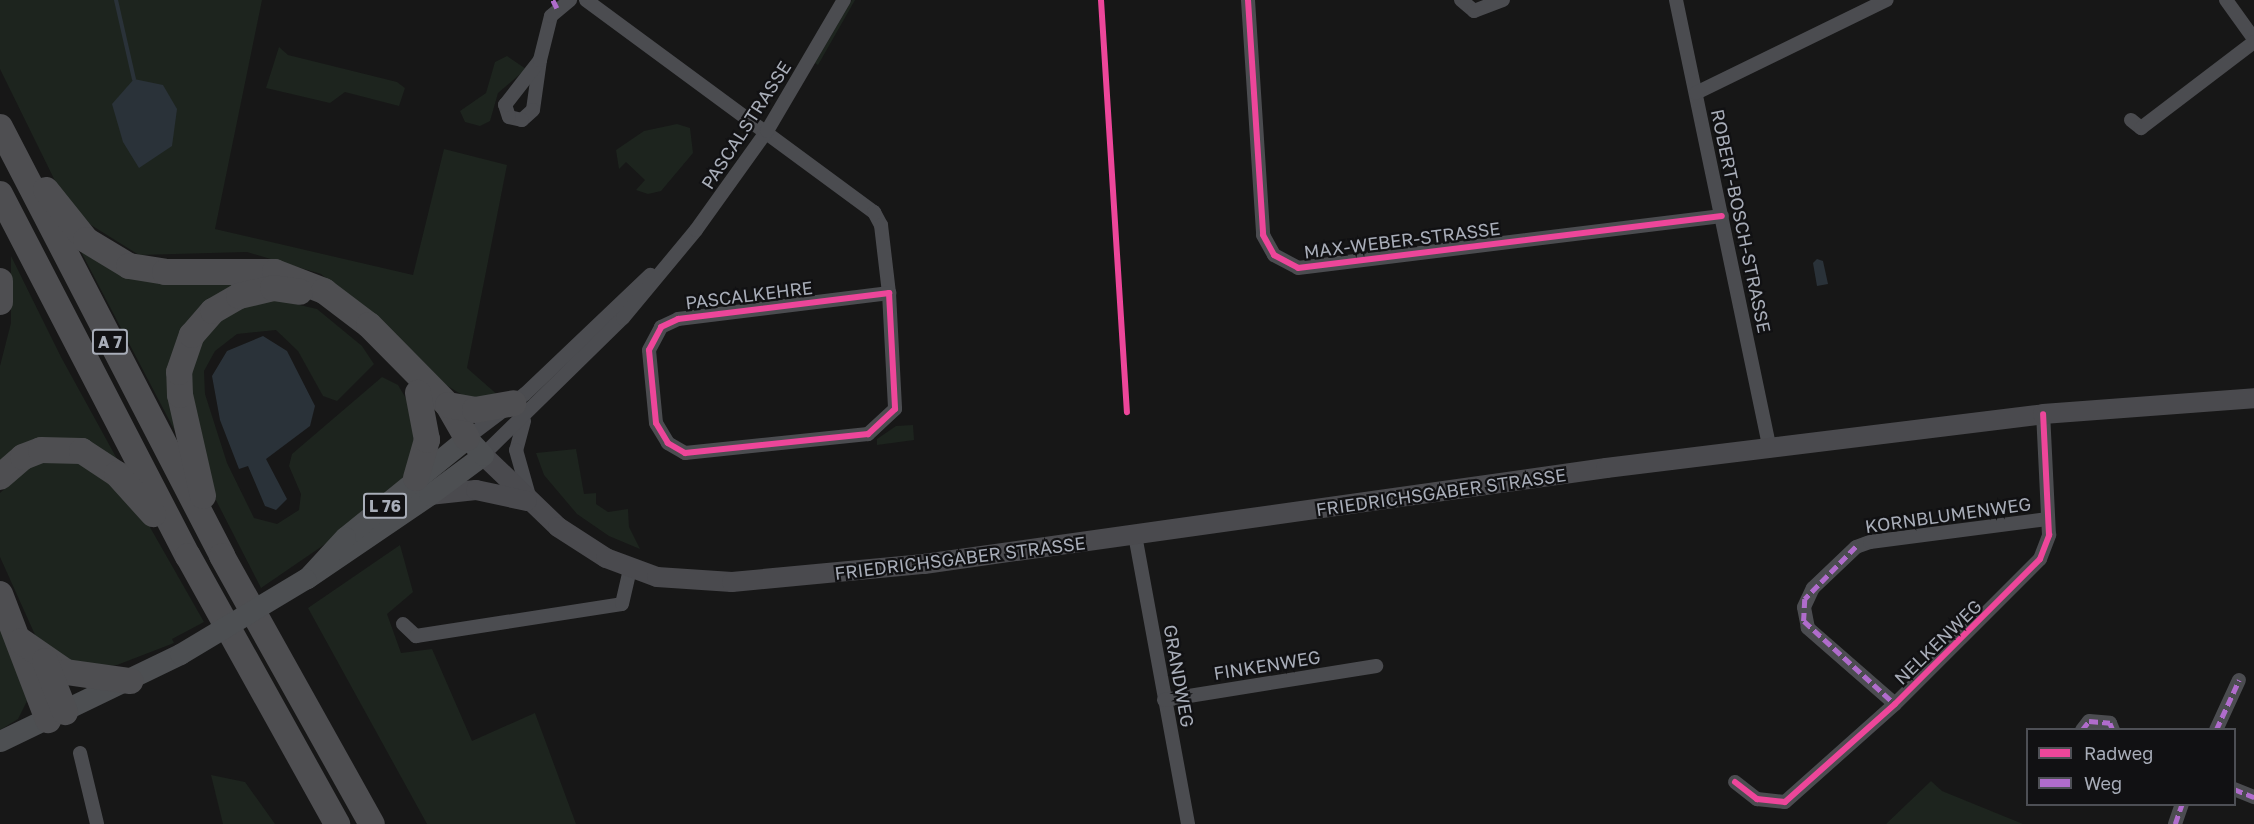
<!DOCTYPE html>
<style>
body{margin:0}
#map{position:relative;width:2254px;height:824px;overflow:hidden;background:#171717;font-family:"Golos Text",sans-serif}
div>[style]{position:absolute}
.green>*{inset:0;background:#1d241e}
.water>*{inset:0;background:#2a3239}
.stream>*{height:4px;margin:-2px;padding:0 2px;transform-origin:2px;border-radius:2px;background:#2a3239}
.street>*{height:14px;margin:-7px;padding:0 7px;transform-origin:7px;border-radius:7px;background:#4b4c50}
.secondary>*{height:20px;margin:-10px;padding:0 10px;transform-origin:10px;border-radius:10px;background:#4a4a4e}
.primary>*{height:21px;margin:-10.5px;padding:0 10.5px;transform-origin:10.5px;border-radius:10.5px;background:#4d4f52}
.highway>*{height:26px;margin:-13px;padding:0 13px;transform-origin:13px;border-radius:13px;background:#4e4e51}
.primary-bridge>*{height:21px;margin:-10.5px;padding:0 10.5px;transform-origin:10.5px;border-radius:10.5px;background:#4d4f52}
.quiet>*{height:4.5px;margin-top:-2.25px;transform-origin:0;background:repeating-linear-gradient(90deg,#b06ccc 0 9px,transparent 0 13.5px)}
.cycleway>*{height:6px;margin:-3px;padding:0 3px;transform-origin:3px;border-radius:3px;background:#ed469a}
span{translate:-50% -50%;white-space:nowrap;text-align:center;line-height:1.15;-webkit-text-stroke:4.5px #111113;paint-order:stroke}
.shield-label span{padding:2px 4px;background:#111113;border:2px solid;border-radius:4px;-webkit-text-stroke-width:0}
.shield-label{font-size:16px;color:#a8adb8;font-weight:700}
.street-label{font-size:18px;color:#a8adb8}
.legend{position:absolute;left:2026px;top:728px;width:210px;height:78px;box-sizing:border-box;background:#111113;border:2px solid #4d4f55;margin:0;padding:8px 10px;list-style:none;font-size:18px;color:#a8adb8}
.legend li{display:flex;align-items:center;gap:12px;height:30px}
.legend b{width:30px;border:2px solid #4d4f55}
</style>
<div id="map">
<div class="green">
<div style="clip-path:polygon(0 0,262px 0,215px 229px,413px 275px,444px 149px,507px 165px,467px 368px,500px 397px,472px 401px,446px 385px,321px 274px,247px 252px,139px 255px,91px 225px,59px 189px,0 69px)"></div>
<div style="clip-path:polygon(852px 0,855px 0,818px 65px,815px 63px)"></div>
<div style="clip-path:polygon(279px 47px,288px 55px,397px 82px,405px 88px,399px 106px,345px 92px,330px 103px,266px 88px)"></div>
<div style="clip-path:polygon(507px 56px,526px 69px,498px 93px,490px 121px,480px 126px,465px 122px,460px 111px,486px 93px,495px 62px)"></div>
<div style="clip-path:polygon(677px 124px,690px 128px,693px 153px,661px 191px,648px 194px,636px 190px,645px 180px,626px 162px,619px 169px,616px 150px,644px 131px)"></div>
<div style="clip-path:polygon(78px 246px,268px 277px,201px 310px,177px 435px)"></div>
<div style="clip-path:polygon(11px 256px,61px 357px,122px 468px,84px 443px,0 464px,0 366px,11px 323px)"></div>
<div style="clip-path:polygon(269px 298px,317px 309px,362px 346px,374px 364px,337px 401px,323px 396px,298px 351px,276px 330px,237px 334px,215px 351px,204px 371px,205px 394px,227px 463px,254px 518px,277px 524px,299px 510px,301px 494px,289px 466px,292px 454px,382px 377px,398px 385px,417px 417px,412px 467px,372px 512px,261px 588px,201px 471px,190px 379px,200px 345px,225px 315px)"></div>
<div style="clip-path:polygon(913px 425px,914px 440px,877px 445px,877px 439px,896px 426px)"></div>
<div style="clip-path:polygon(576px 449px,584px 494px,596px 493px,596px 504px,608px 512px,628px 509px,629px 527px,640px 549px,609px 536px,577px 514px,544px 475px,536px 453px)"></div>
<div style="clip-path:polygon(71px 460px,96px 469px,147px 522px,204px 622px,172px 639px,174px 643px,117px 665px,81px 669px,36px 637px,0 557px,0 493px,33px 463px)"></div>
<div style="clip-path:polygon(400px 545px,413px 592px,387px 614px,401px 653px,432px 649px,472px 741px,535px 713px,576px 824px,427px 824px,308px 608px)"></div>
<div style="clip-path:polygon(0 628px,28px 699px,18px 719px,0 730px)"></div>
<div style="clip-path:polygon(211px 775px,245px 782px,275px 824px,223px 824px)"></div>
<div style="clip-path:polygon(1931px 781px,1942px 791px,2023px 824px,1886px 824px)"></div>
</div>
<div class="water">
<div style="clip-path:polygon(134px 79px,163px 85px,177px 109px,172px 146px,139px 168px,123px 142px,112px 104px)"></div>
<div style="clip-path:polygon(1817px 259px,1823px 261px,1828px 284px,1817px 286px,1813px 263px)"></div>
<div style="clip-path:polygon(263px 336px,287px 351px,315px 406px,310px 426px,266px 459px,287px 499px,276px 510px,265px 506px,248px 466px,239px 469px,220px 420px,212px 376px,227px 351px)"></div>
</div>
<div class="stream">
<div style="left:116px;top:0;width:81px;rotate:77.2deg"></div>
</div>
<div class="street">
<div style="left:586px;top:0;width:358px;rotate:36.4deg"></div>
<div style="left:874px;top:212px;width:15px;rotate:62deg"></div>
<div style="left:881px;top:225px;width:68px;rotate:83.3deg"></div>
<div style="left:1248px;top:0;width:235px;rotate:86.3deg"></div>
<div style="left:1263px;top:235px;width:23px;rotate:61deg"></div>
<div style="left:1274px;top:255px;width:27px;rotate:28deg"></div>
<div style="left:1298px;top:268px;width:427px;rotate:-7deg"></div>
<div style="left:1461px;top:0;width:17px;rotate:40deg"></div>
<div style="left:1474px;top:11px;width:31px;rotate:-21deg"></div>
<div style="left:1676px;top:0;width:460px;rotate:78.2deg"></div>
<div style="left:2226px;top:0;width:48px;rotate:54.3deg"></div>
<div style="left:540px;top:60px;width:50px;rotate:98deg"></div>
<div style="left:533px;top:110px;width:15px;rotate:138deg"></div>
<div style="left:522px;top:120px;width:13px;rotate:-167deg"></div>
<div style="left:509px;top:117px;width:13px;rotate:-108deg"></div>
<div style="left:505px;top:105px;width:57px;rotate:-52.1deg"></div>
<div style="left:540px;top:60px;width:45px;rotate:-76deg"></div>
<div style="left:551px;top:16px;width:25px;rotate:-40deg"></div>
<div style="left:1696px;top:93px;width:212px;rotate:-26deg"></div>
<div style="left:2131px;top:120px;width:13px;rotate:39deg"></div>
<div style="left:2141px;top:128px;width:142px;rotate:-37.3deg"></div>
<div style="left:889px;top:293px;width:116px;rotate:87deg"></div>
<div style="left:895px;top:409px;width:37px;rotate:137deg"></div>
<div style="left:868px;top:434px;width:184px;rotate:174.1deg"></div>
<div style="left:685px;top:453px;width:20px;rotate:-150deg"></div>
<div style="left:668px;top:443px;width:23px;rotate:-121deg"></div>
<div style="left:656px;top:423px;width:73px;rotate:-95.5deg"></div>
<div style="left:649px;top:350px;width:26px;rotate:-62deg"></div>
<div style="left:661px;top:327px;width:19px;rotate:-25deg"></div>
<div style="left:678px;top:319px;width:213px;rotate:-7deg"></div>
<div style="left:524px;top:421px;width:30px;rotate:105deg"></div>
<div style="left:516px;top:450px;width:48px;rotate:74.2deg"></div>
<div style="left:467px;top:438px;width:73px;rotate:-37.2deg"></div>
<div style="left:525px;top:394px;width:173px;rotate:-43.6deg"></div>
<div style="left:483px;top:455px;width:196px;rotate:-44.4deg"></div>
<div style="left:623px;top:318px;width:114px;rotate:-50.3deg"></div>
<div style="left:696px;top:230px;width:122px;rotate:-54.4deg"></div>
<div style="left:767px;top:131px;width:152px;rotate:-59.6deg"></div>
<div style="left:1135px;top:535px;width:294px;rotate:79.6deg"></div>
<div style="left:403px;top:624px;width:18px;rotate:43deg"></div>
<div style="left:416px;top:636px;width:208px;rotate:-8.8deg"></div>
<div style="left:622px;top:604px;width:36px;rotate:-77deg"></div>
<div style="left:1164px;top:700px;width:215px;rotate:-9.1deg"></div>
<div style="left:1895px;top:704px;width:116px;rotate:-138.9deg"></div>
<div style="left:1808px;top:628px;width:21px;rotate:-101deg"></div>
<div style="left:1804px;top:607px;width:21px;rotate:-65deg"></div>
<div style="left:1813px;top:588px;width:59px;rotate:-43.6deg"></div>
<div style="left:1856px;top:547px;width:15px;rotate:-20deg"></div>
<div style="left:1870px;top:542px;width:179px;rotate:-7.4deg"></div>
<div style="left:2082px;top:730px;width:11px;rotate:-52deg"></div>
<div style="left:2089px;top:721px;width:21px;rotate:5deg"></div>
<div style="left:2110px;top:723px;width:8px;rotate:67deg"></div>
<div style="left:2216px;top:730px;width:55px;rotate:-65.3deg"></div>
<div style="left:80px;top:753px;width:73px;rotate:76.5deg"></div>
<div style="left:1735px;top:782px;width:28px;rotate:38deg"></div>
<div style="left:1757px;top:799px;width:28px;rotate:6deg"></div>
<div style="left:1785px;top:802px;width:147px;rotate:-41.7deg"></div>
<div style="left:1895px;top:704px;width:205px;rotate:-45deg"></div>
<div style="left:2040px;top:559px;width:26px;rotate:-69deg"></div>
<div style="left:2049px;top:535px;width:121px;rotate:-92.8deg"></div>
<div style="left:2234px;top:789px;width:22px;rotate:22deg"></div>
<div style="left:2175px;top:824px;width:21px;rotate:-71deg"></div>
</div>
<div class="secondary">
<div style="left:483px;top:455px;width:104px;rotate:43.8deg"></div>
<div style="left:558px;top:527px;width:57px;rotate:32.9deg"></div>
<div style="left:606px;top:558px;width:54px;rotate:20.4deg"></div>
<div style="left:657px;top:577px;width:75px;rotate:3.8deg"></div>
<div style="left:732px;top:582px;width:193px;rotate:-5.4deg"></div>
<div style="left:924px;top:564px;width:689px;rotate:-8.01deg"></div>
<div style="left:1606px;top:468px;width:440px;rotate:-7deg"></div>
<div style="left:2043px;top:414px;width:212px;rotate:-4.3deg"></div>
<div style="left:429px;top:495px;width:47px;rotate:-6.1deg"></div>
<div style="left:476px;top:490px;width:52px;rotate:12.2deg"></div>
</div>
<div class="primary">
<div style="left:305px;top:579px;width:2px;rotate:-27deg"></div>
<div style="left:307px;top:578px;width:148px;rotate:-34.2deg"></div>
<div style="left:429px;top:495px;width:67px;rotate:-36.5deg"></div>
<div style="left:483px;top:455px;width:23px;rotate:-133deg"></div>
<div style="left:467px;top:438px;width:157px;rotate:140.9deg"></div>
<div style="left:345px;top:537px;width:56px;rotate:132.8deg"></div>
<div style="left:0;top:741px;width:200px;rotate:-25.8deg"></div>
</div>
<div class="highway">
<div style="left:0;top:127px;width:483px;rotate:62.6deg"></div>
<div style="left:222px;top:556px;width:307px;rotate:60.8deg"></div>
<div style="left:46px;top:190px;width:64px;rotate:51.3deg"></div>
<div style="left:86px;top:240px;width:50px;rotate:31.2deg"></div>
<div style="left:129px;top:266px;width:36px;rotate:9deg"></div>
<div style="left:165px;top:272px;width:110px"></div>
<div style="left:275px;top:272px;width:53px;rotate:21.2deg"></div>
<div style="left:324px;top:291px;width:56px;rotate:37.1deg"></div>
<div style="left:369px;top:325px;width:112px;rotate:45.4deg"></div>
<div style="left:448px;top:405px;width:38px;rotate:60deg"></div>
<div style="left:0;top:194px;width:408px;rotate:62.6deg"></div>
<div style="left:188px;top:556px;width:307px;rotate:60.9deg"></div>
<div style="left:0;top:281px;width:21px;rotate:90deg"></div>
<div style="left:448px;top:405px;width:27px;rotate:10deg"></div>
<div style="left:475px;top:410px;width:39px;rotate:-10deg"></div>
<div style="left:0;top:477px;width:30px;rotate:-41deg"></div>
<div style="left:23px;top:457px;width:19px;rotate:-21deg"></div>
<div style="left:41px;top:450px;width:41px;rotate:1.4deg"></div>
<div style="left:82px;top:451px;width:42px;rotate:33.3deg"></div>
<div style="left:117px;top:474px;width:54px;rotate:48deg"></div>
<div style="left:416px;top:478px;width:40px;rotate:-74deg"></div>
<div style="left:427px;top:440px;width:48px;rotate:-100.8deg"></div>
<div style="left:203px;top:496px;width:104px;rotate:-102.8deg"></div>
<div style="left:180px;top:395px;width:23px;rotate:-92deg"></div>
<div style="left:179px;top:372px;width:39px;rotate:-71deg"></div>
<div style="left:192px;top:335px;width:32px;rotate:-49deg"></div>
<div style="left:213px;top:311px;width:30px;rotate:-30deg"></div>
<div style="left:239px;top:296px;width:35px;rotate:-13deg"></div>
<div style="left:273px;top:288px;width:27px;rotate:8deg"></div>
<div style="left:0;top:594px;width:135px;rotate:69.1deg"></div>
<div style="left:21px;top:641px;width:55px;rotate:34.6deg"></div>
<div style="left:66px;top:672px;width:65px;rotate:8deg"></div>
<div style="left:45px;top:661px;width:55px;rotate:68.6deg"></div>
</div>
<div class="primary-bridge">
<div style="left:180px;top:654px;width:146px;rotate:-31deg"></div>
</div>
<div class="quiet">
<div style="left:553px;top:0;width:9px;rotate:63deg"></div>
<div style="left:1856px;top:547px;width:73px;rotate:134.4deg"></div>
<div style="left:1805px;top:599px;width:22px;rotate:93deg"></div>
<div style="left:1804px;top:621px;width:123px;rotate:42.4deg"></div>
<div style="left:2082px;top:730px;width:11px;rotate:-52deg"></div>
<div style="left:2089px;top:721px;width:21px;rotate:5deg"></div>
<div style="left:2110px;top:723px;width:8px;rotate:67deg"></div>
<div style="left:2216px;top:730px;width:55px;rotate:-65.3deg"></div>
<div style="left:2234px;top:789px;width:22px;rotate:22deg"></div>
<div style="left:2175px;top:824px;width:21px;rotate:-71deg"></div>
</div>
<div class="cycleway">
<div style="left:1101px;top:0;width:413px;rotate:86.4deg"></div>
<div style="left:1248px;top:0;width:235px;rotate:86.3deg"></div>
<div style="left:1263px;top:235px;width:23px;rotate:61deg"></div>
<div style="left:1274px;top:255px;width:27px;rotate:28deg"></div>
<div style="left:1298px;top:268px;width:427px;rotate:-7deg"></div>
<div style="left:889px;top:293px;width:116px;rotate:87deg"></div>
<div style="left:895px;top:409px;width:37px;rotate:137deg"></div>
<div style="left:868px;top:434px;width:184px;rotate:174.1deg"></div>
<div style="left:685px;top:453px;width:20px;rotate:-150deg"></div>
<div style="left:668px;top:443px;width:23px;rotate:-121deg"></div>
<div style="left:656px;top:423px;width:73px;rotate:-95.5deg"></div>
<div style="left:649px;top:350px;width:26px;rotate:-62deg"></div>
<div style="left:661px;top:327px;width:19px;rotate:-25deg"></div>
<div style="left:678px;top:319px;width:213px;rotate:-7deg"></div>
<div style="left:1735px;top:782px;width:28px;rotate:38deg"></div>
<div style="left:1757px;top:799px;width:28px;rotate:6deg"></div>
<div style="left:1785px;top:802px;width:147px;rotate:-41.7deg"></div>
<div style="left:1895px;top:704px;width:205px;rotate:-45deg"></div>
<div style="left:2040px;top:559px;width:26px;rotate:-69deg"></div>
<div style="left:2049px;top:535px;width:121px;rotate:-92.8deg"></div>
</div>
<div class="shield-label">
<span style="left:110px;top:342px">A 7</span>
<span style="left:385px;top:506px">L 76</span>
</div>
<div class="street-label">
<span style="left:746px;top:125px;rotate:-57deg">PASCALSTRASSE</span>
<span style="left:1741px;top:221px;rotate:78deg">ROBERT-BOSCH-STRASSE</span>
<span style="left:1402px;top:240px;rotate:-7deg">MAX-WEBER-STRASSE</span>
<span style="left:749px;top:295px;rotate:-7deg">PASCALKEHRE</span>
<span style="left:1441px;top:492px;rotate:-8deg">FRIEDRICHSGABER STRASSE</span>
<span style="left:1948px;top:515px;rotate:-8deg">KORNBLUMENWEG</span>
<span style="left:960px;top:558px;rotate:-7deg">FRIEDRICHSGABER STRASSE</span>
<span style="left:1938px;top:642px;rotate:-44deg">NELKENWEG</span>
<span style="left:1267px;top:665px;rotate:-9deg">FINKENWEG</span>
<span style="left:1179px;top:676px;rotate:80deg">GRANDWEG</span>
</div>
<ul class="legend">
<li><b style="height:8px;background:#ed469a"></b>Radweg</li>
<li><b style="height:8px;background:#b06ccc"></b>Weg</li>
</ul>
</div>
